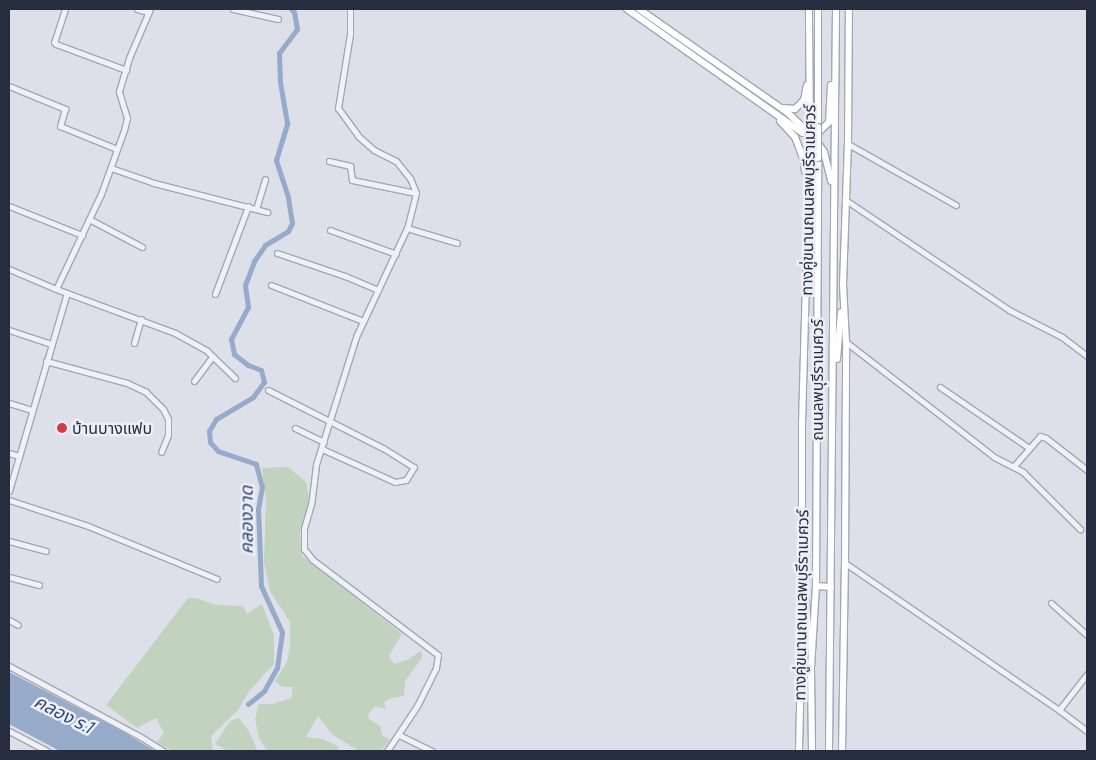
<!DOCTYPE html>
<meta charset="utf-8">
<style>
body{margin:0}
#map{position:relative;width:1096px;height:760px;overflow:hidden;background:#dde0e8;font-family:Manrope,"Noto Sans Thai",sans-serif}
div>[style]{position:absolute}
.green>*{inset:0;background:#c1d2be}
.water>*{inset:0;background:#96abca}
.canal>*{height:5px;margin:-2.5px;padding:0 2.5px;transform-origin:2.5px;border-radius:2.5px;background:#96abca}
.roads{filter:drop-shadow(1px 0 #a2a7b2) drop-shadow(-1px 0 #a2a7b2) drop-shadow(0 1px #a2a7b2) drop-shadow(0 -1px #a2a7b2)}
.minor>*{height:5px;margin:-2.5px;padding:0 2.5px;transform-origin:2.5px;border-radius:2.5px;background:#f0f1f6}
.major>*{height:6px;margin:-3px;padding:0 3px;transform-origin:3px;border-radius:3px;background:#fff}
.bridges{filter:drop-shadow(1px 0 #9ca4b4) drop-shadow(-1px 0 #9ca4b4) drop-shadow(0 1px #9ca4b4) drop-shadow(0 -1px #9ca4b4)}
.major-bridge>*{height:6px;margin:-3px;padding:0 3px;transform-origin:3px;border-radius:3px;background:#fff}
.dots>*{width:14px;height:14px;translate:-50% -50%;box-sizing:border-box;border:2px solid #eceff5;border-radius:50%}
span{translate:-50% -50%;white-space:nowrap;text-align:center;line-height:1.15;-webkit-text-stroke:5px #eceff5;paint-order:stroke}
.street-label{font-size:16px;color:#262d3f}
.poi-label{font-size:16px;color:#262d3f}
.left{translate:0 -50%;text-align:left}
.water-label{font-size:18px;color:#2e4974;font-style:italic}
.frame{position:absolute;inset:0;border:10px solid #262d3f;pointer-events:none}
</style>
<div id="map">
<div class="green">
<div style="clip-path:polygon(288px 467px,306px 482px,309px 499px,300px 533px,302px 556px,402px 634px,389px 656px,394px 664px,407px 660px,421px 651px,422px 658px,405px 681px,404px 696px,392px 698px,384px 702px,386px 709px,375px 706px,368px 715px,369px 719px,380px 726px,382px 735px,390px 740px,381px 751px,359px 751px,333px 735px,318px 716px,306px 737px,323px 739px,339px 747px,337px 751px,267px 751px,259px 738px,255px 719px,259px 704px,272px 704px,292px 698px,292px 687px,282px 687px,275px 681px,287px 662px,290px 646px,290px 622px,270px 591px,264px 562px,266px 501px,262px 468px)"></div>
<div style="clip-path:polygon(188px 598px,195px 598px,217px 605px,243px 606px,247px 614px,262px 604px,274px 635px,274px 664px,249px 691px,238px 710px,211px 736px,213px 751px,173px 751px,157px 742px,164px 733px,156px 718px,137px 728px,106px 705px)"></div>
<div style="clip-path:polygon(239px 718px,248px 730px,258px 751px,228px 751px,215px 744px,230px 721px)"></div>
</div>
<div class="water">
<div style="clip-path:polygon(9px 672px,122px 731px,155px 751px,60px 751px,9px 724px)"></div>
</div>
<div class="canal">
<div style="left:248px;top:704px;width:21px;rotate:-39deg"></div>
<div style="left:264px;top:691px;width:26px;rotate:-61deg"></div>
<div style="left:277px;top:668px;width:36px;rotate:-82deg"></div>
<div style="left:282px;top:632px;width:51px;rotate:-114.5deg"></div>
<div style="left:261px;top:586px;width:77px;rotate:-92.2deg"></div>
<div style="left:258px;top:509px;width:22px;rotate:-80deg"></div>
<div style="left:262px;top:487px;width:24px;rotate:-105deg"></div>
<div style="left:256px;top:464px;width:40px;rotate:-161.1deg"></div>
<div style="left:218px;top:451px;width:12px;rotate:-132deg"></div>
<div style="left:210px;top:442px;width:11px;rotate:-95deg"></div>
<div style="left:209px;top:431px;width:14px;rotate:-60deg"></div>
<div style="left:216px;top:419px;width:43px;rotate:-30.7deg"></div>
<div style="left:253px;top:397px;width:19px;rotate:-54deg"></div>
<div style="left:264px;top:382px;width:12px;rotate:-104deg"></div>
<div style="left:261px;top:370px;width:14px;rotate:-159deg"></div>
<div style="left:248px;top:365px;width:18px;rotate:-142deg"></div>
<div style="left:234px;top:354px;width:15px;rotate:-101deg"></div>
<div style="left:231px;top:339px;width:36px;rotate:-62deg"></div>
<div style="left:248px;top:307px;width:22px;rotate:-98deg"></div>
<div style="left:245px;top:285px;width:26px;rotate:-69deg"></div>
<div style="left:254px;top:261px;width:19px;rotate:-55deg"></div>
<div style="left:265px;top:245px;width:27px;rotate:-31deg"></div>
<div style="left:288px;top:231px;width:9px;rotate:-63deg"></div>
<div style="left:292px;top:223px;width:26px;rotate:-99deg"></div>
<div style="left:288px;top:197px;width:39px;rotate:-108deg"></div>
<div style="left:276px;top:160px;width:39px;rotate:-73deg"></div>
<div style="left:287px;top:123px;width:42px;rotate:-99.7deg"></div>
<div style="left:280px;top:82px;width:29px;rotate:-92deg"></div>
<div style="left:279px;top:53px;width:30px;rotate:-53deg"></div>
<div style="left:297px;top:29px;width:17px;rotate:-100deg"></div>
<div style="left:294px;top:12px;width:4px;rotate:-135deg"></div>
</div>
<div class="roads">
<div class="minor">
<div style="left:65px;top:9px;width:35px;rotate:108deg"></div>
<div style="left:54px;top:42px;width:3px;rotate:45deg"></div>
<div style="left:56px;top:44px;width:75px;rotate:20.4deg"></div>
<div style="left:137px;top:9px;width:11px;rotate:15deg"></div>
<div style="left:233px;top:9px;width:46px;rotate:12.5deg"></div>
<div style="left:350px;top:9px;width:25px;rotate:90deg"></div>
<div style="left:350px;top:34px;width:75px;rotate:99.2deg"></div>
<div style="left:338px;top:108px;width:34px;rotate:54deg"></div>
<div style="left:358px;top:136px;width:21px;rotate:41deg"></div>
<div style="left:374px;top:150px;width:25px;rotate:27deg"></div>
<div style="left:396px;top:161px;width:22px;rotate:51deg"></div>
<div style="left:410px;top:178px;width:16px;rotate:68deg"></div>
<div style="left:416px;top:193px;width:36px;rotate:104deg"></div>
<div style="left:407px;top:228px;width:120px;rotate:115.1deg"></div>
<div style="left:356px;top:337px;width:134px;rotate:107.4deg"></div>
<div style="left:316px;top:465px;width:39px;rotate:97deg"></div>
<div style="left:311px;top:504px;width:25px;rotate:106deg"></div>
<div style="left:304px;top:528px;width:21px;rotate:90deg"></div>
<div style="left:304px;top:549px;width:14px;rotate:51deg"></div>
<div style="left:313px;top:560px;width:157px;rotate:37.2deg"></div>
<div style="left:438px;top:655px;width:13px;rotate:99deg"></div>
<div style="left:436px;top:668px;width:42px;rotate:116.6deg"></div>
<div style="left:417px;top:706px;width:54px;rotate:123.7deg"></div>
<div style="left:9px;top:86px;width:61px;rotate:22.3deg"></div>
<div style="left:65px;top:109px;width:18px;rotate:106deg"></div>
<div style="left:60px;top:126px;width:61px;rotate:22deg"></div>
<div style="left:848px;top:144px;width:124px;rotate:29.5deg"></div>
<div style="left:329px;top:161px;width:22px;rotate:13deg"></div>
<div style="left:350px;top:166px;width:14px;rotate:82deg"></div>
<div style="left:352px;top:180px;width:65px;rotate:11.5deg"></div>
<div style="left:111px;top:168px;width:46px;rotate:19.2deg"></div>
<div style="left:154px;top:183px;width:117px;rotate:14.4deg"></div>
<div style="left:847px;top:201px;width:195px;rotate:33.9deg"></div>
<div style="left:1009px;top:310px;width:59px;rotate:27deg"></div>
<div style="left:1062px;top:337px;width:31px;rotate:37deg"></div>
<div style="left:9px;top:206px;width:79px;rotate:21.7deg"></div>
<div style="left:256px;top:209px;width:31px;rotate:-73deg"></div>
<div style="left:89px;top:219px;width:60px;rotate:27.8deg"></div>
<div style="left:407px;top:228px;width:52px;rotate:16.7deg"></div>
<div style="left:330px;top:230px;width:70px;rotate:20deg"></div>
<div style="left:277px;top:253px;width:72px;rotate:18.7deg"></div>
<div style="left:345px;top:276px;width:36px;rotate:23deg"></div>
<div style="left:9px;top:269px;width:51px;rotate:23.1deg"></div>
<div style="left:271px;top:285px;width:99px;rotate:21.4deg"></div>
<div style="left:67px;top:293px;width:115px;rotate:20.3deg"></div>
<div style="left:175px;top:333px;width:37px;rotate:29deg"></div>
<div style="left:207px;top:351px;width:39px;rotate:44deg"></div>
<div style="left:215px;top:294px;width:94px;rotate:-69.4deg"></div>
<div style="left:9px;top:330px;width:44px;rotate:18.4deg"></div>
<div style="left:846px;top:342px;width:187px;rotate:37.8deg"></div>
<div style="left:994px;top:457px;width:33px;rotate:27deg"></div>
<div style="left:1023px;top:472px;width:81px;rotate:45deg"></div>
<div style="left:134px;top:343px;width:25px;rotate:-74deg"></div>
<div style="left:46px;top:361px;width:84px;rotate:15.2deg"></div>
<div style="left:127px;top:383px;width:21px;rotate:25deg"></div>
<div style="left:146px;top:392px;width:24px;rotate:45deg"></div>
<div style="left:163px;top:409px;width:11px;rotate:63deg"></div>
<div style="left:168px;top:419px;width:16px;rotate:90deg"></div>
<div style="left:168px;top:435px;width:18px;rotate:112deg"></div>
<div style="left:194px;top:381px;width:31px;rotate:-53deg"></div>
<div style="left:940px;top:387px;width:108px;rotate:34.4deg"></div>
<div style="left:268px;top:390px;width:129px;rotate:26.8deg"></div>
<div style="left:383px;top:448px;width:36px;rotate:32deg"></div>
<div style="left:414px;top:467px;width:15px;rotate:122deg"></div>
<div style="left:406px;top:480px;width:11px;rotate:170deg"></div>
<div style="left:395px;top:482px;width:80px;rotate:-155.7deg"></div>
<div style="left:9px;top:403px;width:24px;rotate:17deg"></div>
<div style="left:295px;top:428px;width:32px;rotate:26deg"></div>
<div style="left:9px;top:453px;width:10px;rotate:17deg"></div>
<div style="left:1014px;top:466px;width:40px;rotate:-49deg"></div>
<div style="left:1040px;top:436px;width:6px;rotate:18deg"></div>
<div style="left:1046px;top:438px;width:52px;rotate:38deg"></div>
<div style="left:9px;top:491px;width:206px;rotate:-73.7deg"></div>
<div style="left:67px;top:293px;width:12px;rotate:-160deg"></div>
<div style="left:56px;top:289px;width:105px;rotate:-64.7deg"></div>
<div style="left:101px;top:194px;width:68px;rotate:-70.2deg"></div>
<div style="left:124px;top:130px;width:12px;rotate:-76deg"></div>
<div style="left:127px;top:118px;width:28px;rotate:-107deg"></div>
<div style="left:119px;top:91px;width:34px;rotate:-73deg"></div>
<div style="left:129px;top:58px;width:53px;rotate:-66.8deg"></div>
<div style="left:9px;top:500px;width:83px;rotate:18.2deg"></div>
<div style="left:88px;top:526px;width:139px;rotate:22.3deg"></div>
<div style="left:9px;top:541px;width:38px;rotate:15deg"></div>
<div style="left:845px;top:563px;width:260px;rotate:34.5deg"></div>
<div style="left:1059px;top:710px;width:35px;rotate:37deg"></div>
<div style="left:9px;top:577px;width:31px;rotate:15deg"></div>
<div style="left:1051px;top:603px;width:48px;rotate:41.6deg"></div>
<div style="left:9px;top:620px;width:10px;rotate:29deg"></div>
<div style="left:9px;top:666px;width:150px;rotate:28.3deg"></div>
<div style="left:141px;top:737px;width:26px;rotate:32deg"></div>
<div style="left:1059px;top:710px;width:46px;rotate:-52.1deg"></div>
<div style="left:9px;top:731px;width:43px;rotate:27.8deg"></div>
<div style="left:399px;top:735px;width:37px;rotate:26deg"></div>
</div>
<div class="major">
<div style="left:627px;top:9px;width:215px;rotate:35.2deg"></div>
<div style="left:803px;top:133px;width:16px;rotate:-4deg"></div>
<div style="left:819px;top:132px;width:14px;rotate:-45deg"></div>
<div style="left:829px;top:122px;width:37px;rotate:-87deg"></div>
<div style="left:639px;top:9px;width:182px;rotate:34.9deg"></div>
<div style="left:788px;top:113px;width:37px;rotate:44deg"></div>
<div style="left:815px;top:139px;width:16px;rotate:55deg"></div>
<div style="left:824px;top:152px;width:30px;rotate:76deg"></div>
<div style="left:818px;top:9px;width:118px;rotate:90deg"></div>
<div style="left:783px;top:108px;width:12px;rotate:5deg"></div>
<div style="left:795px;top:109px;width:13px;rotate:-45deg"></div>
<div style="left:804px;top:100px;width:15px;rotate:-79deg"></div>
<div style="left:780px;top:121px;width:22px;rotate:47deg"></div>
<div style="left:795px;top:137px;width:25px;rotate:69deg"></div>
<div style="left:804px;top:160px;width:11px;rotate:85deg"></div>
<div style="left:837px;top:359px;width:47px;rotate:-85.1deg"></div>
<div style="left:816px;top:586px;width:15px;rotate:4deg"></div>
<div style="left:806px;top:602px;width:45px;rotate:86.2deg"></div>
<div style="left:799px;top:751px;width:136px;rotate:-88.7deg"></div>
<div style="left:802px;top:615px;width:191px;rotate:-90deg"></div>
<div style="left:802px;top:424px;width:290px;rotate:-88.4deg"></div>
<div style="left:810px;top:134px;width:125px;rotate:-90.5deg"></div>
<div style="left:812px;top:751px;width:83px;rotate:-90.7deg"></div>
<div style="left:811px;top:668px;width:82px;rotate:-86.5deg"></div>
<div style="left:816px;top:586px;width:428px;rotate:-89.7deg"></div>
<div style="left:829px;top:751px;width:742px;rotate:-89.46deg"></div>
<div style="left:842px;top:751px;width:188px;rotate:-89.1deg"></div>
<div style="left:845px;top:563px;width:221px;rotate:-89.7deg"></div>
<div style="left:846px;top:342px;width:57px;rotate:-93deg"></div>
<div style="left:843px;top:285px;width:141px;rotate:-88deg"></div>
<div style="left:848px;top:144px;width:135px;rotate:-89.6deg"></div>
</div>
</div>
<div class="bridges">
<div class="major-bridge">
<div style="left:818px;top:158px;width:31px;rotate:-90deg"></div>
</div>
</div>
<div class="dots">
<div style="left:62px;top:428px;background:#d33b47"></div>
</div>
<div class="street-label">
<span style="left:808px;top:200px;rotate:-89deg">ทางคู่ขนานถนนลพบุรีราเมศวร์</span>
<span style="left:817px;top:380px;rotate:-90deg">ถนนลพบุรีราเมศวร์</span>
<span style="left:801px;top:605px;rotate:-89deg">ทางคู่ขนานถนนลพบุรีราเมศวร์</span>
</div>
<div class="poi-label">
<span class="left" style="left:72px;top:428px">บ้านบางแฟบ</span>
</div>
<div class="water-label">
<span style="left:246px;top:520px;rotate:-90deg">คลองวาด</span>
<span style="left:64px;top:714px;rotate:27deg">คลอง ร.1</span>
</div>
<div class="frame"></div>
</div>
